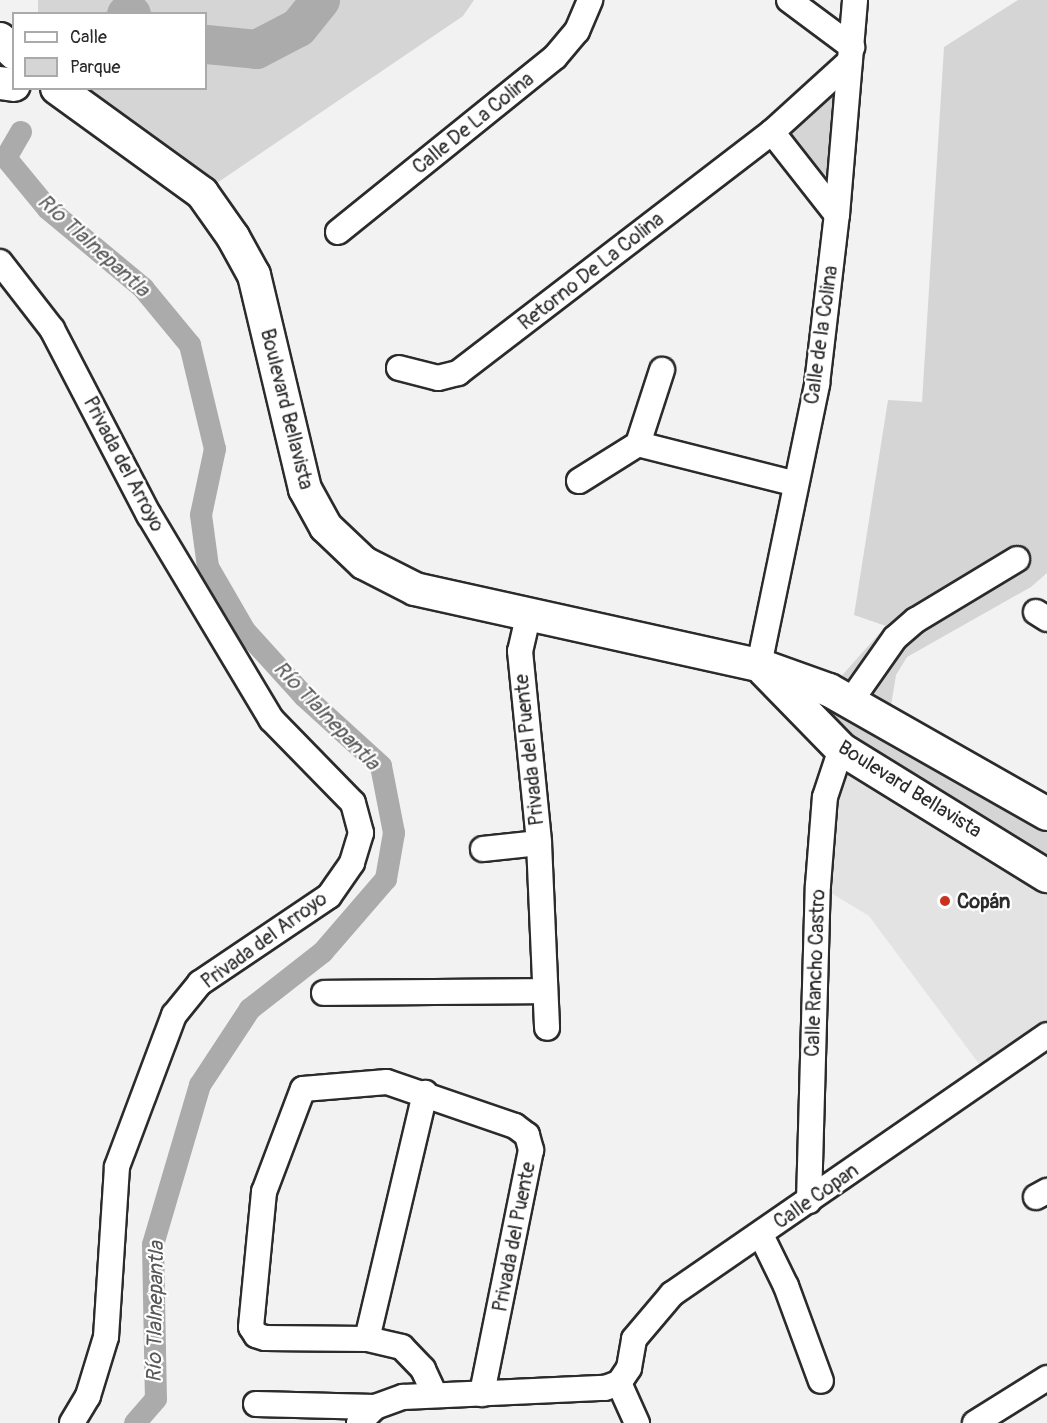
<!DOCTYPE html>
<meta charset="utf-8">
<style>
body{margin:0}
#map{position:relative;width:1047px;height:1423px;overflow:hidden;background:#f2f2f2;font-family:Pangolin,sans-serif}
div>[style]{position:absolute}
.built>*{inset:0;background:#e3e3e3}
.green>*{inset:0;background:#d5d5d5}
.canal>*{height:22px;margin:-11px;padding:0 11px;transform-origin:11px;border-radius:11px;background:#ababab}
.river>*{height:39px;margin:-19.5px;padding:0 19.5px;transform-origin:19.5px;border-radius:19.5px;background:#ababab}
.roads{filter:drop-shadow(2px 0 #2b2b2b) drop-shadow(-2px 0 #2b2b2b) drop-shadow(0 2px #2b2b2b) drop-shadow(0 -2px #2b2b2b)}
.minor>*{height:24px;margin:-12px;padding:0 12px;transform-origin:12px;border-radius:12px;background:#fff}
.major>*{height:32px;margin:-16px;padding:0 16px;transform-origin:16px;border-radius:16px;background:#fff}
.dots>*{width:16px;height:16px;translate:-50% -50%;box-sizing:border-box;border:3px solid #fff;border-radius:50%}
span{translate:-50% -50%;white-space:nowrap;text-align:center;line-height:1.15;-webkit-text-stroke:4.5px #fff;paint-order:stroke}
.street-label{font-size:20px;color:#2b2b2b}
.poi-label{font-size:20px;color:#2b2b2b;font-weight:700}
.left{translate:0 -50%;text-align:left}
.water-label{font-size:21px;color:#585858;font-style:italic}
.legend{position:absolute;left:12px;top:12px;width:195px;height:78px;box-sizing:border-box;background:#fff;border:2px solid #aaa;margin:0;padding:8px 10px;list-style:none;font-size:18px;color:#2b2b2b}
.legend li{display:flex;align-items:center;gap:12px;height:30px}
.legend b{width:30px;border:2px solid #aaa}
</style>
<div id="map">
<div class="built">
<div style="clip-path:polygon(841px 749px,1047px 876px,1047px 1035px,988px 1076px,869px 916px,818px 885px)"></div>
</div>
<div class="green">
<div style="clip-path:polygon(38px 0,474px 0,463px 16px,202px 193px,57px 89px,206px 88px,206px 14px,38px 14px)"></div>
<div style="clip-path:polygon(1018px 0,1047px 0,1047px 573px,1031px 587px,907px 657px,896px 675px,888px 724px,1047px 814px,1047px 876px,841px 749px,759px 665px,829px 690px,886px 626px,854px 615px,888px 400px,922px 402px,944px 47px)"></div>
<div style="clip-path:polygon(850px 61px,837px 215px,772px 132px)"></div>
</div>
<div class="canal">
<div style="left:21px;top:132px;width:30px;rotate:120deg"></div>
<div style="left:6px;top:158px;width:66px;rotate:50.5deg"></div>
<div style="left:48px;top:209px;width:124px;rotate:39.7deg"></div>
<div style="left:143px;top:288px;width:74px;rotate:50.5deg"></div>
<div style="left:190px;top:345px;width:107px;rotate:76.5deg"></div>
<div style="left:215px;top:449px;width:67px;rotate:102deg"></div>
<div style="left:201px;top:515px;width:52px;rotate:82.3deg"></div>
<div style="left:208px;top:567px;width:74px;rotate:60deg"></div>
<div style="left:245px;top:631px;width:88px;rotate:47.8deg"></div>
<div style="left:304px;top:696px;width:104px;rotate:42.3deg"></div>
<div style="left:381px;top:766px;width:68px;rotate:79deg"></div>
<div style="left:394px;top:833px;width:47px;rotate:99.9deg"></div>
<div style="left:386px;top:879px;width:96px;rotate:130.8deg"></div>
<div style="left:323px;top:952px;width:93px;rotate:142deg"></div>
<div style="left:250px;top:1009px;width:91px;rotate:123.3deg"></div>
<div style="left:200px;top:1085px;width:167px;rotate:106.4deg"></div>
<div style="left:153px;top:1245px;width:154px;rotate:88.9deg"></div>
<div style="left:156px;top:1399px;width:32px;rotate:131deg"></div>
</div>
<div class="river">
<div style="left:126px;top:14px;width:5px"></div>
<div style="left:206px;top:44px;width:50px;rotate:5.7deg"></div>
<div style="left:256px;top:49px;width:47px;rotate:-27.6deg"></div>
<div style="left:298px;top:27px;width:35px;rotate:-51deg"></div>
</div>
<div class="roads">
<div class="minor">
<div style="left:789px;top:0;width:79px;rotate:36.7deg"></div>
<div style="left:772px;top:132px;width:105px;rotate:51.9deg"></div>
<div style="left:338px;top:232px;width:279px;rotate:-38.9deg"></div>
<div style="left:555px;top:57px;width:34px;rotate:-50deg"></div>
<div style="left:577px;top:31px;width:34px;rotate:-67deg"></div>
<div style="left:0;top:262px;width:85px;rotate:52.2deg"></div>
<div style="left:52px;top:329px;width:210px;rotate:62.5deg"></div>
<div style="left:149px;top:515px;width:238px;rotate:59.1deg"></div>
<div style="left:271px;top:719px;width:117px;rotate:45.7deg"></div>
<div style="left:353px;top:803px;width:31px;rotate:75deg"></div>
<div style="left:361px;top:833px;width:31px;rotate:107deg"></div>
<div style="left:352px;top:863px;width:40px;rotate:124.9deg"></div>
<div style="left:329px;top:896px;width:156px;rotate:146deg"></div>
<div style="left:200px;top:983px;width:41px;rotate:129.1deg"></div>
<div style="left:174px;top:1015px;width:162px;rotate:110.6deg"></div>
<div style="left:117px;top:1167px;width:170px;rotate:93.7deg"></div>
<div style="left:106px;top:1337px;width:62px;rotate:107deg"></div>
<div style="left:88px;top:1396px;width:31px;rotate:121deg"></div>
<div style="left:399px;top:368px;width:40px;rotate:14.4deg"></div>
<div style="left:438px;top:378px;width:21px;rotate:-14deg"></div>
<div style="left:458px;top:373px;width:396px;rotate:-37.5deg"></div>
<div style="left:772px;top:132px;width:105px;rotate:-42.3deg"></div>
<div style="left:638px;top:444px;width:163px;rotate:14.2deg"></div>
<div style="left:579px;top:481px;width:70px;rotate:-32.1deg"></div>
<div style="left:638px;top:444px;width:78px;rotate:-72deg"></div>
<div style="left:1036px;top:612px;width:13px;rotate:32deg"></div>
<div style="left:528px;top:617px;width:35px;rotate:103deg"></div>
<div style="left:520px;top:651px;width:193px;rotate:84.3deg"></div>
<div style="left:539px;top:843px;width:185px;rotate:87.5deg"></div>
<div style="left:759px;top:665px;width:287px;rotate:-78.3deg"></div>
<div style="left:817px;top:384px;width:170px;rotate:-83.3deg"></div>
<div style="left:837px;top:215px;width:216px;rotate:-85.2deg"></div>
<div style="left:850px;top:702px;width:78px;rotate:-54.9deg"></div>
<div style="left:895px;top:638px;width:28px;rotate:-41deg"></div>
<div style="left:916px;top:620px;width:118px;rotate:-31.1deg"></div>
<div style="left:483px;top:849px;width:56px;rotate:-6.1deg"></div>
<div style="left:324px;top:993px;width:221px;rotate:-0.5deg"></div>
<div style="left:1036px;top:1197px;width:13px;rotate:-29deg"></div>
<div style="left:809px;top:1201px;width:316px;rotate:-88.4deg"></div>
<div style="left:818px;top:885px;width:88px;rotate:-85.5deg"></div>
<div style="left:825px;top:797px;width:51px;rotate:-71.6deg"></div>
<div style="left:761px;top:1235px;width:57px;rotate:63.9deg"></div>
<div style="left:786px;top:1286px;width:101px;rotate:69.8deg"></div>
<div style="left:367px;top:1339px;width:253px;rotate:-76.7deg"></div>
<div style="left:619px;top:1383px;width:18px;rotate:-56deg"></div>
<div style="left:629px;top:1368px;width:29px;rotate:-80deg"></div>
<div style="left:634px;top:1339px;width:59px;rotate:-49.8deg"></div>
<div style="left:672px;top:1294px;width:456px;rotate:-34.6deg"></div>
<div style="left:619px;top:1383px;width:44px;rotate:65.8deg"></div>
<div style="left:435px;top:1395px;width:29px;rotate:-115deg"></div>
<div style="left:423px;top:1369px;width:30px;rotate:-134deg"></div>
<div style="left:402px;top:1347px;width:36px;rotate:-167deg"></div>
<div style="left:367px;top:1339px;width:102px;rotate:-179.4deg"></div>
<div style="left:265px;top:1338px;width:9px;rotate:-162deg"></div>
<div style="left:256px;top:1335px;width:9px;rotate:-122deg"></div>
<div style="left:251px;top:1327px;width:136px;rotate:-84.5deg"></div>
<div style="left:264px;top:1192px;width:110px;rotate:-69.3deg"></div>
<div style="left:303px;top:1089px;width:84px;rotate:-4.8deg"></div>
<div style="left:387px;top:1082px;width:135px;rotate:19deg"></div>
<div style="left:515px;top:1126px;width:15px;rotate:37deg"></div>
<div style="left:527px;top:1135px;width:16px;rotate:75deg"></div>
<div style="left:531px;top:1150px;width:249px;rotate:101.4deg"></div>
<div style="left:256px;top:1404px;width:119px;rotate:1.4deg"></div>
<div style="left:359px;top:1423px;width:23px;rotate:-45deg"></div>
<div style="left:375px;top:1407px;width:30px;rotate:-20deg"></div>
<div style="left:403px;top:1397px;width:202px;rotate:-2.6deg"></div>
<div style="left:605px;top:1388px;width:15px;rotate:-20deg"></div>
<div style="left:975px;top:1423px;width:85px;rotate:-32deg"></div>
</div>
<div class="major">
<div style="left:0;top:39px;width:20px;rotate:45deg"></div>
<div style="left:0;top:83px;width:14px;rotate:8deg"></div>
<div style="left:57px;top:88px;width:179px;rotate:35.9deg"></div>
<div style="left:202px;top:193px;width:54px;rotate:54.8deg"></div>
<div style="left:233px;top:237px;width:43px;rotate:61.1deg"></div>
<div style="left:254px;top:275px;width:220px;rotate:76.6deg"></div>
<div style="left:305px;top:489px;width:43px;rotate:61.1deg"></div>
<div style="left:326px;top:527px;width:52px;rotate:43.5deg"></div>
<div style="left:364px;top:563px;width:57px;rotate:27deg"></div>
<div style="left:415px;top:589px;width:352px;rotate:12.5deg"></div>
<div style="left:759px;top:665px;width:74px;rotate:19.7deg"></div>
<div style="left:829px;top:690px;width:251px;rotate:29.6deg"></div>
<div style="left:764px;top:670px;width:110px;rotate:45.7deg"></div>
<div style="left:841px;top:749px;width:242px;rotate:31.7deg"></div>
</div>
</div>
<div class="dots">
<div style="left:945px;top:901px;background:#c8321e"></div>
</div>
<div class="street-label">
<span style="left:473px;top:123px;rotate:-39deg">Calle De La Colina</span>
<span style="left:591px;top:271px;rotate:-38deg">Retorno De La Colina</span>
<span style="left:821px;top:335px;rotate:-82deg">Calle de la Colina</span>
<span style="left:287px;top:409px;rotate:76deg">Boulevard Bellavista</span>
<span style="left:124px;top:464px;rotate:62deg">Privada del Arroyo</span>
<span style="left:529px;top:750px;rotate:-96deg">Privada del Puente</span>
<span style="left:910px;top:789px;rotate:32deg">Boulevard Bellavista</span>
<span style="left:264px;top:940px;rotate:-36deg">Privada del Arroyo</span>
<span style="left:815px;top:973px;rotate:-88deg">Calle Rancho Castro</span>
<span style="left:816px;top:1196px;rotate:-35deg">Calle Copan</span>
<span style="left:514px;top:1237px;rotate:-79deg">Privada del Puente</span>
</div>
<div class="poi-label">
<span class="left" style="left:957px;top:901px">Copán</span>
</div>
<div class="water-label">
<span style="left:93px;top:246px;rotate:42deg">Río Tlalnepantla</span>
<span style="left:326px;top:716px;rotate:46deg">Río Tlalnepantla</span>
<span style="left:156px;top:1312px;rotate:-89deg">Río Tlalnepantla</span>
</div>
<ul class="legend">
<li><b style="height:8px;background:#fff"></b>Calle</li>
<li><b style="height:16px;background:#d5d5d5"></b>Parque</li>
</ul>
</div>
